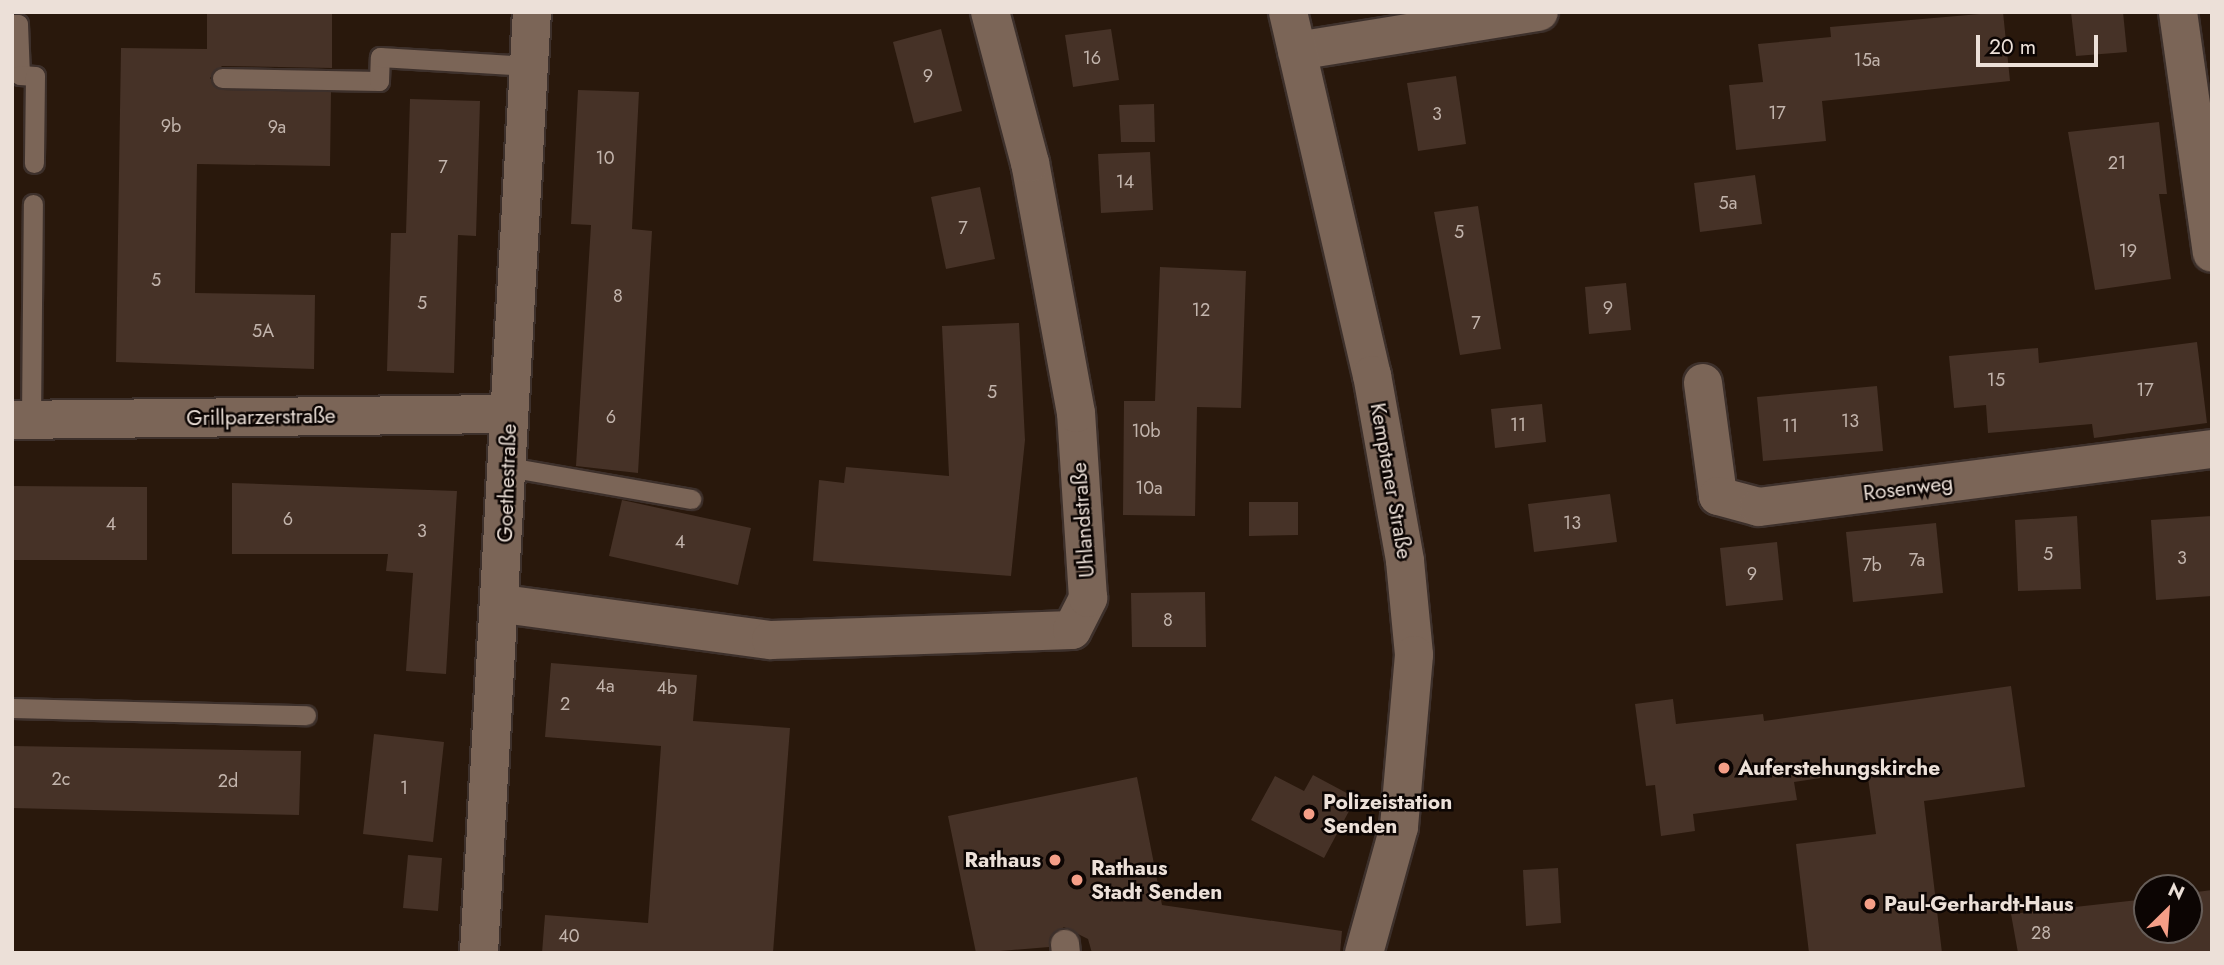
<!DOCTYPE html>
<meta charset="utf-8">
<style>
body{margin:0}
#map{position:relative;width:2224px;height:965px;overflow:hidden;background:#29180c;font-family:Jost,sans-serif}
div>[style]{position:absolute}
.building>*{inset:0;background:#463227}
.roads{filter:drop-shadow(2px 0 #3d302b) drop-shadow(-2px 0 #3d302b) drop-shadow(0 2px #3d302b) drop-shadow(0 -2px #3d302b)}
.service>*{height:19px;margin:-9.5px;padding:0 9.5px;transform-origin:9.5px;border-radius:9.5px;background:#7b6557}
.pedestrian>*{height:28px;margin:-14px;padding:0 14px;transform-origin:14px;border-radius:14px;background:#7b6557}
.minor>*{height:38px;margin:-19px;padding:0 19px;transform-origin:19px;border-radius:19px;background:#7b6557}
.secondary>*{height:38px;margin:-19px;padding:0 19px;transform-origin:19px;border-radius:19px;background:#7b6557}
.dots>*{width:19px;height:19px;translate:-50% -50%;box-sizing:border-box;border:4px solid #0c0503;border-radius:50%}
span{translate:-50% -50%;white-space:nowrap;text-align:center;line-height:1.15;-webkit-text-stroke:5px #0c0503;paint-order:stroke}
.number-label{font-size:18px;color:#c2b4ac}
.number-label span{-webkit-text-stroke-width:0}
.street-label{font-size:21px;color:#ece0d8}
.poi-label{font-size:21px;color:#ece0d8;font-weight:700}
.left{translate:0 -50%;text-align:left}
.right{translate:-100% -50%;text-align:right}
.frame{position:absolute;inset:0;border:14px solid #ece0d8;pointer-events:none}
.north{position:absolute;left:2133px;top:874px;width:70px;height:70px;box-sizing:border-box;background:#0c0503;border:2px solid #665d58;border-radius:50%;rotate:25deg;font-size:19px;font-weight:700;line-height:28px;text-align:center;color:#ece0d8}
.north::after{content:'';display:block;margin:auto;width:24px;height:32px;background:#f49e87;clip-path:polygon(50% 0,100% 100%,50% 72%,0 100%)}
.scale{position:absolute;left:1976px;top:35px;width:122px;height:32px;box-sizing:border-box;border:4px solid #ece0d8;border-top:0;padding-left:9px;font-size:21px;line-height:24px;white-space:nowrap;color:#ece0d8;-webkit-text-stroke:5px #0c0503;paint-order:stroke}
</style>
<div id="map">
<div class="building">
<div style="clip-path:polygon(207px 12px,332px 12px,332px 68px,222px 66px,210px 78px,222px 90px,331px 92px,330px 166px,197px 164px,195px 293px,315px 295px,314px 369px,116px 362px,121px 48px,207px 49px)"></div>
<div style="clip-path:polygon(2003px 12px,2010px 81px,1822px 101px,1826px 141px,1736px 150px,1729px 85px,1763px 82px,1758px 44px,1831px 37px,1830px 27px)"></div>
<div style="clip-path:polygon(2071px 12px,2123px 12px,2127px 52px,2076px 56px)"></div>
<div style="clip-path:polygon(941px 29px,962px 111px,914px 123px,893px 42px)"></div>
<div style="clip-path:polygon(1111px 29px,1119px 80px,1073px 87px,1065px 35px)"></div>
<div style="clip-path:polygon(1456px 76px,1466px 144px,1418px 151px,1407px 83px)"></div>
<div style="clip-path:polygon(578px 90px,639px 92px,632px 229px,652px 231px,638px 473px,576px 466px,591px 225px,571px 224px)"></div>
<div style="clip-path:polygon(410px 99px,480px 101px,476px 236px,458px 235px,454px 373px,387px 371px,391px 233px,406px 233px)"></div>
<div style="clip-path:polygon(1154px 104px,1155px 142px,1121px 142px,1119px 105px)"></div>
<div style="clip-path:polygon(2159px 122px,2167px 194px,2159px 194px,2171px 279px,2095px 290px,2068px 132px)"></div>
<div style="clip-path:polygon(1150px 152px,1153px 210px,1101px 213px,1098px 154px)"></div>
<div style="clip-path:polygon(1755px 175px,1762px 224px,1700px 232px,1694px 183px)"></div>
<div style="clip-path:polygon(980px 187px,995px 259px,946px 269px,931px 197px)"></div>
<div style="clip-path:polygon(1478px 206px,1501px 349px,1460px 355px,1434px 212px)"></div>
<div style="clip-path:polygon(1160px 267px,1246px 271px,1241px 408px,1197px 407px,1195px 516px,1123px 515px,1124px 401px,1155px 401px)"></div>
<div style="clip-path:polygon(1626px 283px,1631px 330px,1589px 334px,1585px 287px)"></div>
<div style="clip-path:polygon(1019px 323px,1025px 440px,1011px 576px,813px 561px,819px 480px,844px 483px,846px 467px,949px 476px,942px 326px)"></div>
<div style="clip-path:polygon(2197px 342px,2207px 423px,2094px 438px,2092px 424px,1988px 433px,1986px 405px,1954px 408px,1949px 356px,2038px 348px,2039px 363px)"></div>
<div style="clip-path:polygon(1877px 386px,1883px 451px,1763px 461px,1757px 397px)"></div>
<div style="clip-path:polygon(1542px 404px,1546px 442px,1495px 448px,1491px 409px)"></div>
<div style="clip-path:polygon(232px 483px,457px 491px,446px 674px,406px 671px,413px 573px,386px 571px,388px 554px,232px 554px)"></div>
<div style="clip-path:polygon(12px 486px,147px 487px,147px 560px,12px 560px)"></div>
<div style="clip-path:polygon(1610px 494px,1617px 542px,1534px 552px,1528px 504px)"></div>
<div style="clip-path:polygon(622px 500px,751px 528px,738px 585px,609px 556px)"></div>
<div style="clip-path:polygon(1249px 502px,1298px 502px,1298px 535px,1249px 536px)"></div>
<div style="clip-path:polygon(2077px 516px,2081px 589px,2018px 591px,2015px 520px)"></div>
<div style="clip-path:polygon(2212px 516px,2212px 596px,2156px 600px,2151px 520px)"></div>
<div style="clip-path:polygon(1936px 523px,1943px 593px,1853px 602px,1846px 532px)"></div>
<div style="clip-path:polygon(1777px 542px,1783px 600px,1726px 606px,1720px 548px)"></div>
<div style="clip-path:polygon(1205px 592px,1206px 647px,1132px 647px,1131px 593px)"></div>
<div style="clip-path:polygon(551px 663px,697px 675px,693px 721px,790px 728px,773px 953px,542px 953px,545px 915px,648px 923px,661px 746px,545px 737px)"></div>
<div style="clip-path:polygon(2011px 686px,2025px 787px,1924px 801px,1942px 953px,1809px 953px,1796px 844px,1876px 834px,1867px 771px,1794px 782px,1797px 800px,1693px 814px,1695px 831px,1661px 836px,1655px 785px,1646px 786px,1635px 704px,1673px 699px,1676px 724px,1763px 714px,1764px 721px)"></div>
<div style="clip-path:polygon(374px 734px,444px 742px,433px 842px,363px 834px)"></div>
<div style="clip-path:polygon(12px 746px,301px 751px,299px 815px,12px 808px)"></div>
<div style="clip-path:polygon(1313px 775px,1356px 798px,1324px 858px,1251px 820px,1275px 776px,1304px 791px)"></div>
<div style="clip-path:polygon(1137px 777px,1162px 905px,1342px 931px,1340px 953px,1092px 953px,1088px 939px,1064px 927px,1050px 937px,1049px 947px,976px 953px,948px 816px)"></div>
<div style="clip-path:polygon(408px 855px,442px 858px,438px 911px,403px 908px)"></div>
<div style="clip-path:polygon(1558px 868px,1561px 923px,1526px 926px,1523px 870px)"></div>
<div style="clip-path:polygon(2212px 890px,2212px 953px,2018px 953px,2011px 914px,2147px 899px,2147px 930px,2189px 930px,2189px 893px)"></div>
</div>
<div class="roads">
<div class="service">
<div style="left:12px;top:24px;width:6px"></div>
<div style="left:18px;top:24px;width:51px;rotate:87.8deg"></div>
<div style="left:20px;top:75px;width:15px;rotate:4deg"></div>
<div style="left:35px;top:76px;width:87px;rotate:90.7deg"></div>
<div style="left:222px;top:78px;width:157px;rotate:1.1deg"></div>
<div style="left:379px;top:81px;width:24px;rotate:-88deg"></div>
<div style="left:380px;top:57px;width:149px;rotate:3.5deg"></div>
<div style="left:31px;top:420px;width:216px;rotate:-89.5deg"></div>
<div style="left:508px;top:467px;width:186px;rotate:9.9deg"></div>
<div style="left:12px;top:708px;width:294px;rotate:1.4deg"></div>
</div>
<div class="pedestrian">
<div style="left:1065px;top:944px;width:9px;rotate:84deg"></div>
</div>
<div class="minor">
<div style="left:2178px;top:12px;width:243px;rotate:82deg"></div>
<div style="left:1297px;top:51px;width:245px;rotate:-9.2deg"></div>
<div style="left:1703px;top:383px;width:114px;rotate:82.4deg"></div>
<div style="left:1718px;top:496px;width:42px;rotate:15deg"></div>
<div style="left:1759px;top:507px;width:457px;rotate:-7.3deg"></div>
<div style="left:12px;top:420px;width:497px;rotate:-0.7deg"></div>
<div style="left:503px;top:604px;width:270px;rotate:7.7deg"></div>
<div style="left:771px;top:640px;width:301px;rotate:-1.9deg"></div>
<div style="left:1072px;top:630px;width:36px;rotate:-63deg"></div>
<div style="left:1088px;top:598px;width:185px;rotate:-93.7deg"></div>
<div style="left:1076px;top:413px;width:254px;rotate:-100.4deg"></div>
<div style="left:1030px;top:163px;width:156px;rotate:-104.8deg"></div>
<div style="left:479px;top:953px;width:942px;rotate:-86.78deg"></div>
</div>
<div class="secondary">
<div style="left:1288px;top:12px;width:373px;rotate:77deg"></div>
<div style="left:1372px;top:375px;width:189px;rotate:79.9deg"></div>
<div style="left:1405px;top:561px;width:94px;rotate:84.5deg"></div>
<div style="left:1414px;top:655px;width:173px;rotate:95deg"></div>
<div style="left:1399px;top:827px;width:131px;rotate:105.5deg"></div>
</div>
</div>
<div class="dots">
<div style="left:1724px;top:768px;background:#f49e87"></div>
<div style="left:1309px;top:814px;background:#f49e87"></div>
<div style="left:1055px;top:860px;background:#f49e87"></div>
<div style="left:1077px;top:880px;background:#f49e87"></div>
<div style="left:1870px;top:904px;background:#f49e87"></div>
</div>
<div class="number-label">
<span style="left:1092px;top:58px">16</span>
<span style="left:1867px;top:60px">15a</span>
<span style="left:928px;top:76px">9</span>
<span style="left:1777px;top:113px">17</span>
<span style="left:1437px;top:114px">3</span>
<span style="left:171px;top:126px">9b</span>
<span style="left:277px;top:127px">9a</span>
<span style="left:605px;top:158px">10</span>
<span style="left:2117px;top:163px">21</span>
<span style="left:443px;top:167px">7</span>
<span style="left:1125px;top:182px">14</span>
<span style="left:1728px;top:203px">5a</span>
<span style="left:963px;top:228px">7</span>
<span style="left:1459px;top:232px">5</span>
<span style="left:2128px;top:251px">19</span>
<span style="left:156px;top:280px">5</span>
<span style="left:618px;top:296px">8</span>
<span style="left:422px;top:303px">5</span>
<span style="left:1608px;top:308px">9</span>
<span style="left:1201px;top:310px">12</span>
<span style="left:1476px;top:323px">7</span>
<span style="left:263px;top:331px">5A</span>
<span style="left:1996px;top:380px">15</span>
<span style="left:2145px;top:390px">17</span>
<span style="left:992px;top:392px">5</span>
<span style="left:611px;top:417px">6</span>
<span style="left:1850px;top:421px">13</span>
<span style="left:1518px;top:425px">11</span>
<span style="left:1790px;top:426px">11</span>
<span style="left:1146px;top:431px">10b</span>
<span style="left:1149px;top:488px">10a</span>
<span style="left:288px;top:519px">6</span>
<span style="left:1572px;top:523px">13</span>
<span style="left:111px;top:524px">4</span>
<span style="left:422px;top:531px">3</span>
<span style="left:680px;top:542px">4</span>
<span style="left:2048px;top:554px">5</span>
<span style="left:2182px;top:558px">3</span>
<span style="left:1917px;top:560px">7a</span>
<span style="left:1872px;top:565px">7b</span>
<span style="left:1752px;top:574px">9</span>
<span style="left:1168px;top:620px">8</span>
<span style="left:605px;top:686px">4a</span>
<span style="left:667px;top:688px">4b</span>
<span style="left:565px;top:704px">2</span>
<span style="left:61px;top:779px">2c</span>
<span style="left:228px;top:781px">2d</span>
<span style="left:404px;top:788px">1</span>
<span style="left:2041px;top:933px">28</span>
<span style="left:569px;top:936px">40</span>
</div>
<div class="street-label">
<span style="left:261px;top:417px;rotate:-1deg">Grillparzerstraße</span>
<span style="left:1391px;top:481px;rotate:80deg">Kemptener Straße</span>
<span style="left:507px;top:483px;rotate:-88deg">Goethestraße</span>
<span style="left:1908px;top:488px;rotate:-7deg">Rosenweg</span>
<span style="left:1083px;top:520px;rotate:-94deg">Uhlandstraße</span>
</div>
<div class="poi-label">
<span class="left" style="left:1738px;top:768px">Auferstehungskirche</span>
<span class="left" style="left:1323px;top:814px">Polizeistation<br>Senden</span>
<span class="right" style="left:1041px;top:860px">Rathaus</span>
<span class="left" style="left:1091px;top:880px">Rathaus<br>Stadt Senden</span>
<span class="left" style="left:1884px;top:904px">Paul-Gerhardt-Haus</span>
</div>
<div class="frame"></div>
<div class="north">N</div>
<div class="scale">20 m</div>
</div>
